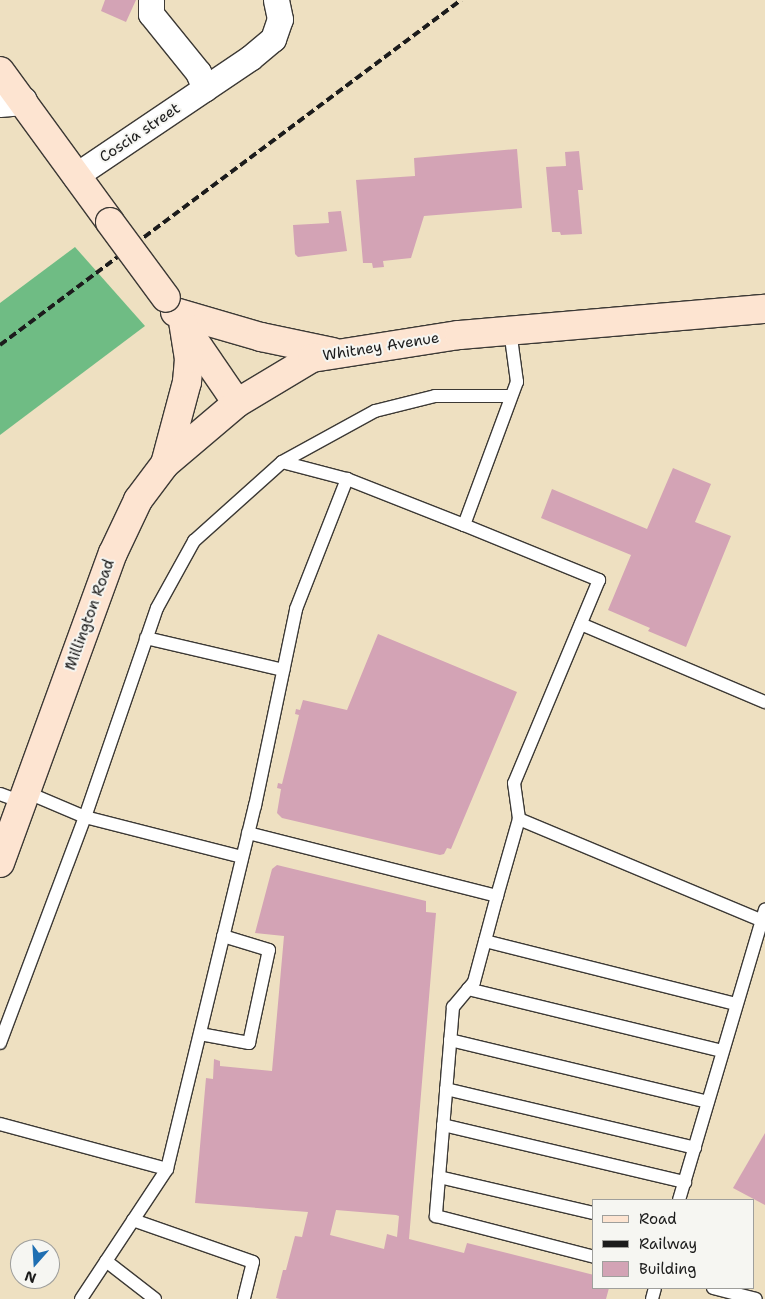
<!DOCTYPE html>
<style>
body{margin:0}
#map{position:relative;width:765px;height:1299px;overflow:hidden;background:#eee0c1;font-family:"Shantell Sans",sans-serif}
div>[style]{position:absolute}
.forest>*{inset:0;background:#6fbc84}
.building>*{inset:0;background:#d3a3b5}
.roads{filter:drop-shadow(1px 0 #3c3935) drop-shadow(-1px 0 #3c3935) drop-shadow(0 1px #3c3935) drop-shadow(0 -1px #3c3935)}
.service>*{height:12px;margin:-6px;padding:0 6px;transform-origin:6px;border-radius:6px;background:#fff}
.minor>*{height:25px;margin:-12.5px;padding:0 12.5px;transform-origin:12.5px;border-radius:12.5px;background:#fff}
.tertiary>*{height:28px;margin:-14px;padding:0 14px;transform-origin:14px;border-radius:14px;background:#fff}
.secondary>*{height:28px;margin:-14px;padding:0 14px;transform-origin:14px;border-radius:14px;background:#fde4d1}
.rail>*{height:4px;margin-top:-2px;transform-origin:0;background:repeating-linear-gradient(90deg,#1c1c1c 0 8px,transparent 0 12px)}
.bridges{filter:drop-shadow(1px 0 #3c3935) drop-shadow(-1px 0 #3c3935) drop-shadow(0 1px #3c3935) drop-shadow(0 -1px #3c3935)}
.secondary-bridge>*{height:28px;margin:-14px;padding:0 14px;transform-origin:14px;border-radius:14px;background:#fde4d1}
span{translate:-50% -50%;white-space:nowrap;text-align:center;line-height:1.15;-webkit-text-stroke:4px #f6f6f2;paint-order:stroke}
.street-label{font-size:15px;color:#1c1c1c}
.legend{position:absolute;left:592px;top:1199px;width:162px;height:90px;box-sizing:border-box;background:#f6f6f2;border:1px solid #9f9f9c;margin:0;padding:6px 9px;list-style:none;font-size:15px;color:#1c1c1c}
.legend li{display:flex;align-items:center;gap:10px;height:25px}
.legend b{width:25px;border:1px solid #9f9f9c}
.north{position:absolute;left:10px;top:1239px;width:50px;height:50px;box-sizing:border-box;background:#f6f6f2;border:1px solid #9f9f9c;border-radius:50%;rotate:199deg;font-size:14px;font-weight:700;line-height:20px;text-align:center;color:#1c1c1c}
.north::after{content:'';display:block;margin:auto;width:18px;height:22px;background:#1f6fb2;clip-path:polygon(50% 0,100% 100%,50% 72%,0 100%)}
</style>
<div id="map">
<div class="forest">
<div style="clip-path:polygon(75px 247px,145px 326px,0 435px,0 303px)"></div>
</div>
<div class="building">
<div style="clip-path:polygon(105px 0,136px 0,126px 22px,101px 11px)"></div>
<div style="clip-path:polygon(517px 149px,522px 208px,424px 216px,411px 258px,383px 261px,384px 267px,373px 268px,372px 263px,363px 263px,356px 180px,415px 176px,414px 158px)"></div>
<div style="clip-path:polygon(579px 151px,583px 190px,578px 190px,582px 234px,561px 235px,560px 232px,552px 232px,546px 167px,566px 166px,565px 152px)"></div>
<div style="clip-path:polygon(341px 211px,347px 251px,298px 257px,295px 254px,293px 225px,329px 223px,328px 212px)"></div>
<div style="clip-path:polygon(673px 468px,711px 484px,695px 522px,731px 536px,686px 647px,648px 631px,650px 628px,608px 610px,631px 555px,541px 518px,552px 489px,647px 529px)"></div>
<div style="clip-path:polygon(378px 634px,517px 692px,451px 849px,447px 848px,444px 854px,440px 855px,282px 818px,277px 813px,281px 789px,277px 788px,278px 783px,282px 784px,299px 715px,295px 714px,296px 709px,300px 710px,303px 700px,347px 710px)"></div>
<div style="clip-path:polygon(evenodd,277px 865px,426px 901px,426px 912px,436px 913px,409px 1239px,464px 1253px,467px 1243px,594px 1275px,594px 1288px,609px 1288px,606px 1299px,280px 1299px,276px 1298px,283px 1270px,286px 1270px,295px 1236px,302px 1237px,308px 1212px,195px 1203px,206px 1078px,213px 1079px,214px 1059px,220px 1061px,220px 1066px,272px 1071px,284px 936px,255px 933px,272px 869px,277px 865px,336px 1210px,396px 1215px,399px 1216px,397px 1237px,387px 1234px,384px 1249px,330px 1235px,336px 1210px)"></div>
<div style="clip-path:polygon(765px 1133px,765px 1205px,733px 1188px)"></div>
</div>
<div class="roads">
<div class="service">
<div style="left:282px;top:462px;width:106px;rotate:-28.7deg"></div>
<div style="left:375px;top:411px;width:62px;rotate:-14deg"></div>
<div style="left:435px;top:396px;width:76px"></div>
<div style="left:464px;top:525px;width:146px;rotate:22.2deg"></div>
<div style="left:599px;top:580px;width:220px;rotate:112.7deg"></div>
<div style="left:514px;top:783px;width:36px;rotate:82deg"></div>
<div style="left:519px;top:819px;width:267px;rotate:22.7deg"></div>
<div style="left:581px;top:624px;width:200px;rotate:23deg"></div>
<div style="left:146px;top:638px;width:141px;rotate:13.1deg"></div>
<div style="left:26px;top:792px;width:64px;rotate:23deg"></div>
<div style="left:85px;top:817px;width:162px;rotate:14.3deg"></div>
<div style="left:0;top:794px;width:23px;rotate:20deg"></div>
<div style="left:248px;top:833px;width:257px;rotate:14.2deg"></div>
<div style="left:497px;top:896px;width:89px;rotate:105deg"></div>
<div style="left:474px;top:982px;width:33px;rotate:130deg"></div>
<div style="left:453px;top:1007px;width:210px;rotate:94.7deg"></div>
<div style="left:436px;top:1216px;width:163px;rotate:14.5deg"></div>
<div style="left:497px;top:896px;width:80px;rotate:-74.1deg"></div>
<div style="left:485px;top:941px;width:259px;rotate:14.1deg"></div>
<div style="left:468px;top:989px;width:261px;rotate:13.7deg"></div>
<div style="left:200px;top:1034px;width:50px;rotate:10.4deg"></div>
<div style="left:249px;top:1043px;width:95px;rotate:-77.9deg"></div>
<div style="left:269px;top:950px;width:48px;rotate:-163.1deg"></div>
<div style="left:450px;top:1040px;width:265px;rotate:13.5deg"></div>
<div style="left:0;top:1043px;width:241px;rotate:-69.4deg"></div>
<div style="left:85px;top:817px;width:221px;rotate:-71deg"></div>
<div style="left:157px;top:608px;width:77px;rotate:-61.1deg"></div>
<div style="left:194px;top:541px;width:118px;rotate:-41.9deg"></div>
<div style="left:282px;top:462px;width:67px;rotate:14.7deg"></div>
<div style="left:446px;top:1089px;width:256px;rotate:13.3deg"></div>
<div style="left:0;top:1124px;width:173px;rotate:15.1deg"></div>
<div style="left:167px;top:1169px;width:374px;rotate:-76.4deg"></div>
<div style="left:255px;top:806px;width:201px;rotate:-78.2deg"></div>
<div style="left:296px;top:609px;width:140px;rotate:-68.6deg"></div>
<div style="left:347px;top:479px;width:126px;rotate:21.5deg"></div>
<div style="left:464px;top:525px;width:153px;rotate:-69.7deg"></div>
<div style="left:517px;top:382px;width:52px;rotate:-97.7deg"></div>
<div style="left:443px;top:1125px;width:249px;rotate:13.3deg"></div>
<div style="left:439px;top:1177px;width:159px;rotate:13.1deg"></div>
<div style="left:679px;top:1200px;width:303px;rotate:-73.5deg"></div>
<div style="left:133px;top:1220px;width:127px;rotate:19.3deg"></div>
<div style="left:253px;top:1262px;width:38px;rotate:104deg"></div>
<div style="left:106px;top:1261px;width:62px;rotate:37.8deg"></div>
<div style="left:713px;top:1288px;width:44px;rotate:14.3deg"></div>
<div style="left:81px;top:1299px;width:156px;rotate:-56.5deg"></div>
<div style="left:652px;top:1299px;width:11px;rotate:-75deg"></div>
</div>
<div class="minor">
<div style="left:151px;top:0;width:14px;rotate:90deg"></div>
<div style="left:151px;top:14px;width:75px;rotate:51deg"></div>
<div style="left:198px;top:72px;width:18px;rotate:68deg"></div>
<div style="left:75px;top:176px;width:211px;rotate:-34deg"></div>
<div style="left:250px;top:58px;width:30px;rotate:-40deg"></div>
<div style="left:273px;top:39px;width:21px;rotate:-71deg"></div>
<div style="left:280px;top:19px;width:19px;rotate:-102deg"></div>
</div>
<div class="tertiary">
<div style="left:0;top:103px;width:23px;rotate:-5deg"></div>
</div>
<div class="secondary">
<div style="left:0;top:71px;width:187px;rotate:53.9deg"></div>
<div style="left:175px;top:312px;width:90px;rotate:16.2deg"></div>
<div style="left:261px;top:337px;width:73px;rotate:11.9deg"></div>
<div style="left:187px;top:330px;width:88px;rotate:55.6deg"></div>
<div style="left:165px;top:464px;width:85px;rotate:-75deg"></div>
<div style="left:187px;top:382px;width:23px;rotate:-85deg"></div>
<div style="left:189px;top:359px;width:36px;rotate:-99deg"></div>
<div style="left:0;top:863px;width:330px;rotate:-70deg"></div>
<div style="left:113px;top:553px;width:59px;rotate:-64.7deg"></div>
<div style="left:138px;top:500px;width:45px;rotate:-53.1deg"></div>
<div style="left:165px;top:464px;width:94px;rotate:-40.3deg"></div>
<div style="left:237px;top:403px;width:87px;rotate:-31deg"></div>
<div style="left:312px;top:358px;width:149px;rotate:-8.9deg"></div>
<div style="left:459px;top:335px;width:307px;rotate:-4.9deg"></div>
</div>
</div>
<div class="rail">
<div style="left:0;top:345px;width:576px;rotate:-36.81deg"></div>
</div>
<div class="bridges">
<div class="secondary-bridge">
<div style="left:110px;top:222px;width:94px;rotate:53.6deg"></div>
</div>
</div>
<div class="street-label">
<span style="left:140px;top:133px;rotate:-34deg">Coscia street</span>
<span style="left:381px;top:347px;rotate:-9deg">Whitney Avenue</span>
<span style="left:90px;top:615px;rotate:-70deg">Millington Road</span>
</div>
<ul class="legend">
<li><b style="height:6px;background:#fde4d1"></b>Road</li>
<li><b style="height:6px;background:#1c1c1c"></b>Railway</li>
<li><b style="height:14px;background:#d3a3b5"></b>Building</li>
</ul>
<div class="north">N</div>
</div>
